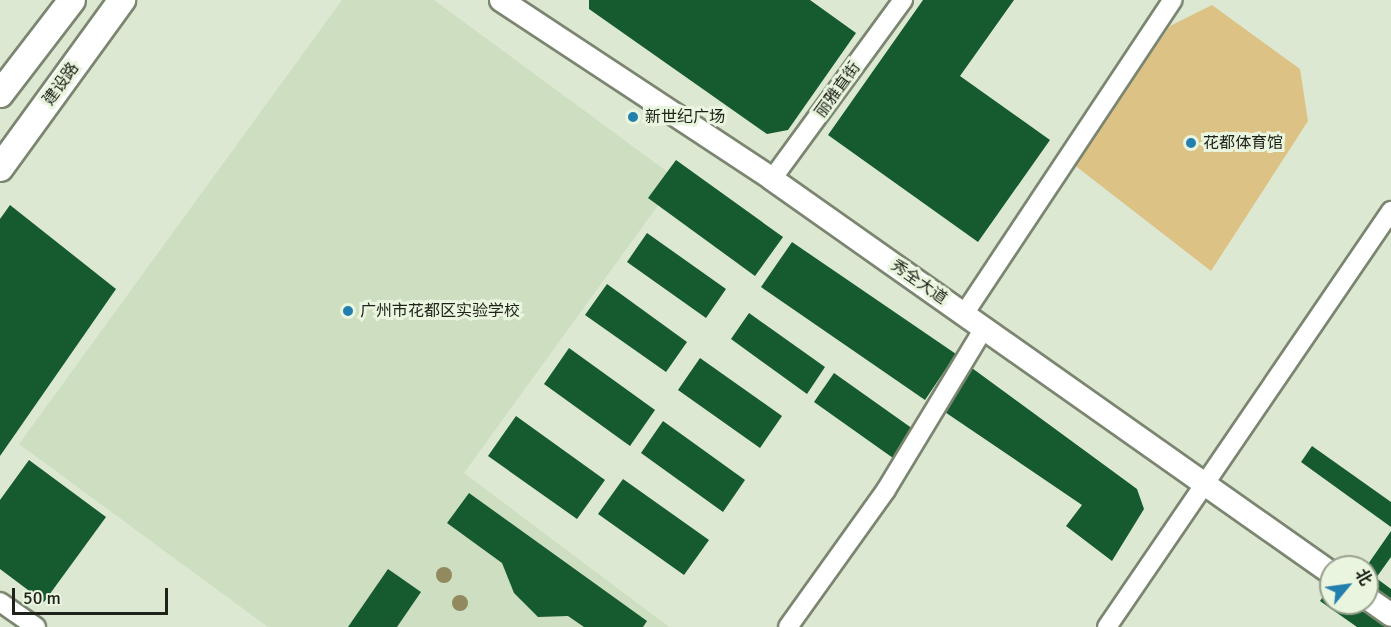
<!DOCTYPE html>
<meta charset="utf-8">
<style>
body{margin:0}
#map{position:relative;width:1391px;height:627px;overflow:hidden;background:#dce8d1;font-family:Signika,"Noto Sans SC",sans-serif}
div>[style]{position:absolute}
.built>*{inset:0;background:#cedec1}
.green>*{inset:0;background:#dcc385}
.building>*{inset:0;background:#165b2f}
.roads{filter:drop-shadow(2px 0 #7b8671) drop-shadow(-2px 0 #7b8671) drop-shadow(0 2px #7b8671) drop-shadow(0 -2px #7b8671)}
.minor>*{height:18px;margin:-9px;padding:0 9px;transform-origin:9px;border-radius:9px;background:#fff}
.tertiary>*{height:22px;margin:-11px;padding:0 11px;transform-origin:11px;border-radius:11px;background:#fff}
.secondary>*{height:26px;margin:-13px;padding:0 13px;transform-origin:13px;border-radius:13px;background:#fff}
.trees>*{width:16px;height:16px;margin:-8px;border-radius:50%;background:#908a5e}
.dots>*{width:16px;height:16px;translate:-50% -50%;box-sizing:border-box;border:3px solid #e9f5de;border-radius:50%}
span{translate:-50% -50%;white-space:nowrap;text-align:center;line-height:1.15;-webkit-text-stroke:6px #e9f5de;paint-order:stroke}
.street-label{font-size:16px;color:#1e2219}
.poi-label{font-size:16px;color:#1e2219}
.left{translate:0 -50%;text-align:left}
.north{position:absolute;left:1319px;top:555px;width:60px;height:60px;box-sizing:border-box;background:#e9f5de;border:2px solid #98a18f;border-radius:50%;rotate:61deg;font-size:16px;font-weight:700;line-height:24px;text-align:center;color:#1e2219}
.north::after{content:'';display:block;margin:auto;width:21px;height:27px;background:#237fad;clip-path:polygon(50% 0,100% 100%,50% 72%,0 100%)}
.scale{position:absolute;left:12px;top:588px;width:156px;height:27px;box-sizing:border-box;border:3px solid #1e2219;border-top:0;padding-left:8px;font-size:18px;line-height:21px;white-space:nowrap;color:#1e2219;-webkit-text-stroke:4px #e9f5de;paint-order:stroke}
</style>
<div id="map">
<div class="built">
<div style="clip-path:polygon(342px 0,434px 0,677px 179px,464px 473px,669px 627px,268px 627px,19px 444px)"></div>
</div>
<div class="green">
<div style="clip-path:polygon(1212px 5px,1300px 69px,1308px 121px,1211px 271px,1073px 164px,1170px 26px)"></div>
</div>
<div class="building">
<div style="clip-path:polygon(589px 0,810px 0,856px 33px,788px 130px,767px 134px,589px 9px)"></div>
<div style="clip-path:polygon(923px 0,1014px 0,960px 76px,1050px 140px,978px 242px,828px 135px)"></div>
<div style="clip-path:polygon(676px 160px,783px 237px,755px 276px,648px 198px)"></div>
<div style="clip-path:polygon(10px 205px,116px 289px,0 456px,0 219px)"></div>
<div style="clip-path:polygon(647px 233px,726px 289px,706px 318px,627px 262px)"></div>
<div style="clip-path:polygon(792px 242px,956px 354px,925px 400px,761px 287px)"></div>
<div style="clip-path:polygon(607px 284px,687px 342px,666px 372px,585px 315px)"></div>
<div style="clip-path:polygon(749px 313px,825px 367px,807px 394px,731px 339px)"></div>
<div style="clip-path:polygon(569px 348px,655px 410px,630px 446px,544px 384px)"></div>
<div style="clip-path:polygon(700px 358px,782px 416px,760px 448px,678px 390px)"></div>
<div style="clip-path:polygon(961px 360px,1137px 489px,1144px 509px,1112px 561px,1066px 526px,1082px 505px,933px 404px)"></div>
<div style="clip-path:polygon(834px 373px,913px 429px,893px 458px,814px 402px)"></div>
<div style="clip-path:polygon(516px 416px,605px 480px,577px 519px,488px 456px)"></div>
<div style="clip-path:polygon(663px 421px,745px 480px,723px 512px,641px 453px)"></div>
<div style="clip-path:polygon(1312px 446px,1391px 502px,1391px 527px,1301px 462px)"></div>
<div style="clip-path:polygon(29px 460px,106px 517px,44px 602px,0 569px,0 500px)"></div>
<div style="clip-path:polygon(623px 479px,709px 540px,684px 575px,598px 514px)"></div>
<div style="clip-path:polygon(469px 493px,647px 621px,643px 627px,584px 627px,568px 616px,538px 617px,514px 593px,502px 563px,447px 523px)"></div>
<div style="clip-path:polygon(1391px 531px,1391px 557px,1376px 578px,1391px 589px,1391px 627px,1357px 627px,1320px 601px,1331px 585px,1331px 603px,1367px 603px,1366px 567px)"></div>
<div style="clip-path:polygon(388px 569px,421px 592px,397px 627px,348px 627px)"></div>
</div>
<div class="roads">
<div class="minor">
<div style="left:772px;top:179px;width:222px;rotate:-53.8deg"></div>
<div style="left:964px;top:314px;width:377px;rotate:-56.4deg"></div>
<div style="left:0;top:602px;width:44px;rotate:34.8deg"></div>
<div style="left:788px;top:627px;width:168px;rotate:-54.4deg"></div>
<div style="left:886px;top:490px;width:189px;rotate:-58.8deg"></div>
<div style="left:1107px;top:627px;width:504px;rotate:-55.68deg"></div>
</div>
<div class="tertiary">
<div style="left:501px;top:0;width:325px;rotate:33.4deg"></div>
<div style="left:772px;top:179px;width:684px;rotate:35.18deg"></div>
<div style="left:1367px;top:598px;width:29px;rotate:35deg"></div>
</div>
<div class="secondary">
<div style="left:0;top:94px;width:118px;rotate:-52.5deg"></div>
<div style="left:0;top:168px;width:208px;rotate:-54deg"></div>
</div>
</div>
<div class="trees">
<div style="left:444px;top:575px"></div>
<div style="left:460px;top:603px"></div>
</div>
<div class="dots">
<div style="left:633px;top:117px;background:#237fad"></div>
<div style="left:1191px;top:143px;background:#237fad"></div>
<div style="left:348px;top:311px;background:#237fad"></div>
</div>
<div class="street-label">
<span style="left:61px;top:84px;rotate:-54deg">建设路</span>
<span style="left:838px;top:90px;rotate:-54deg">丽雅直街</span>
<span style="left:919px;top:282px;rotate:35deg">秀全大道</span>
</div>
<div class="poi-label">
<span class="left" style="left:645px;top:117px">新世纪广场</span>
<span class="left" style="left:1203px;top:143px">花都体育馆</span>
<span class="left" style="left:360px;top:311px">广州市花都区实验学校</span>
</div>
<div class="north">北</div>
<div class="scale">50 m</div>
</div>
